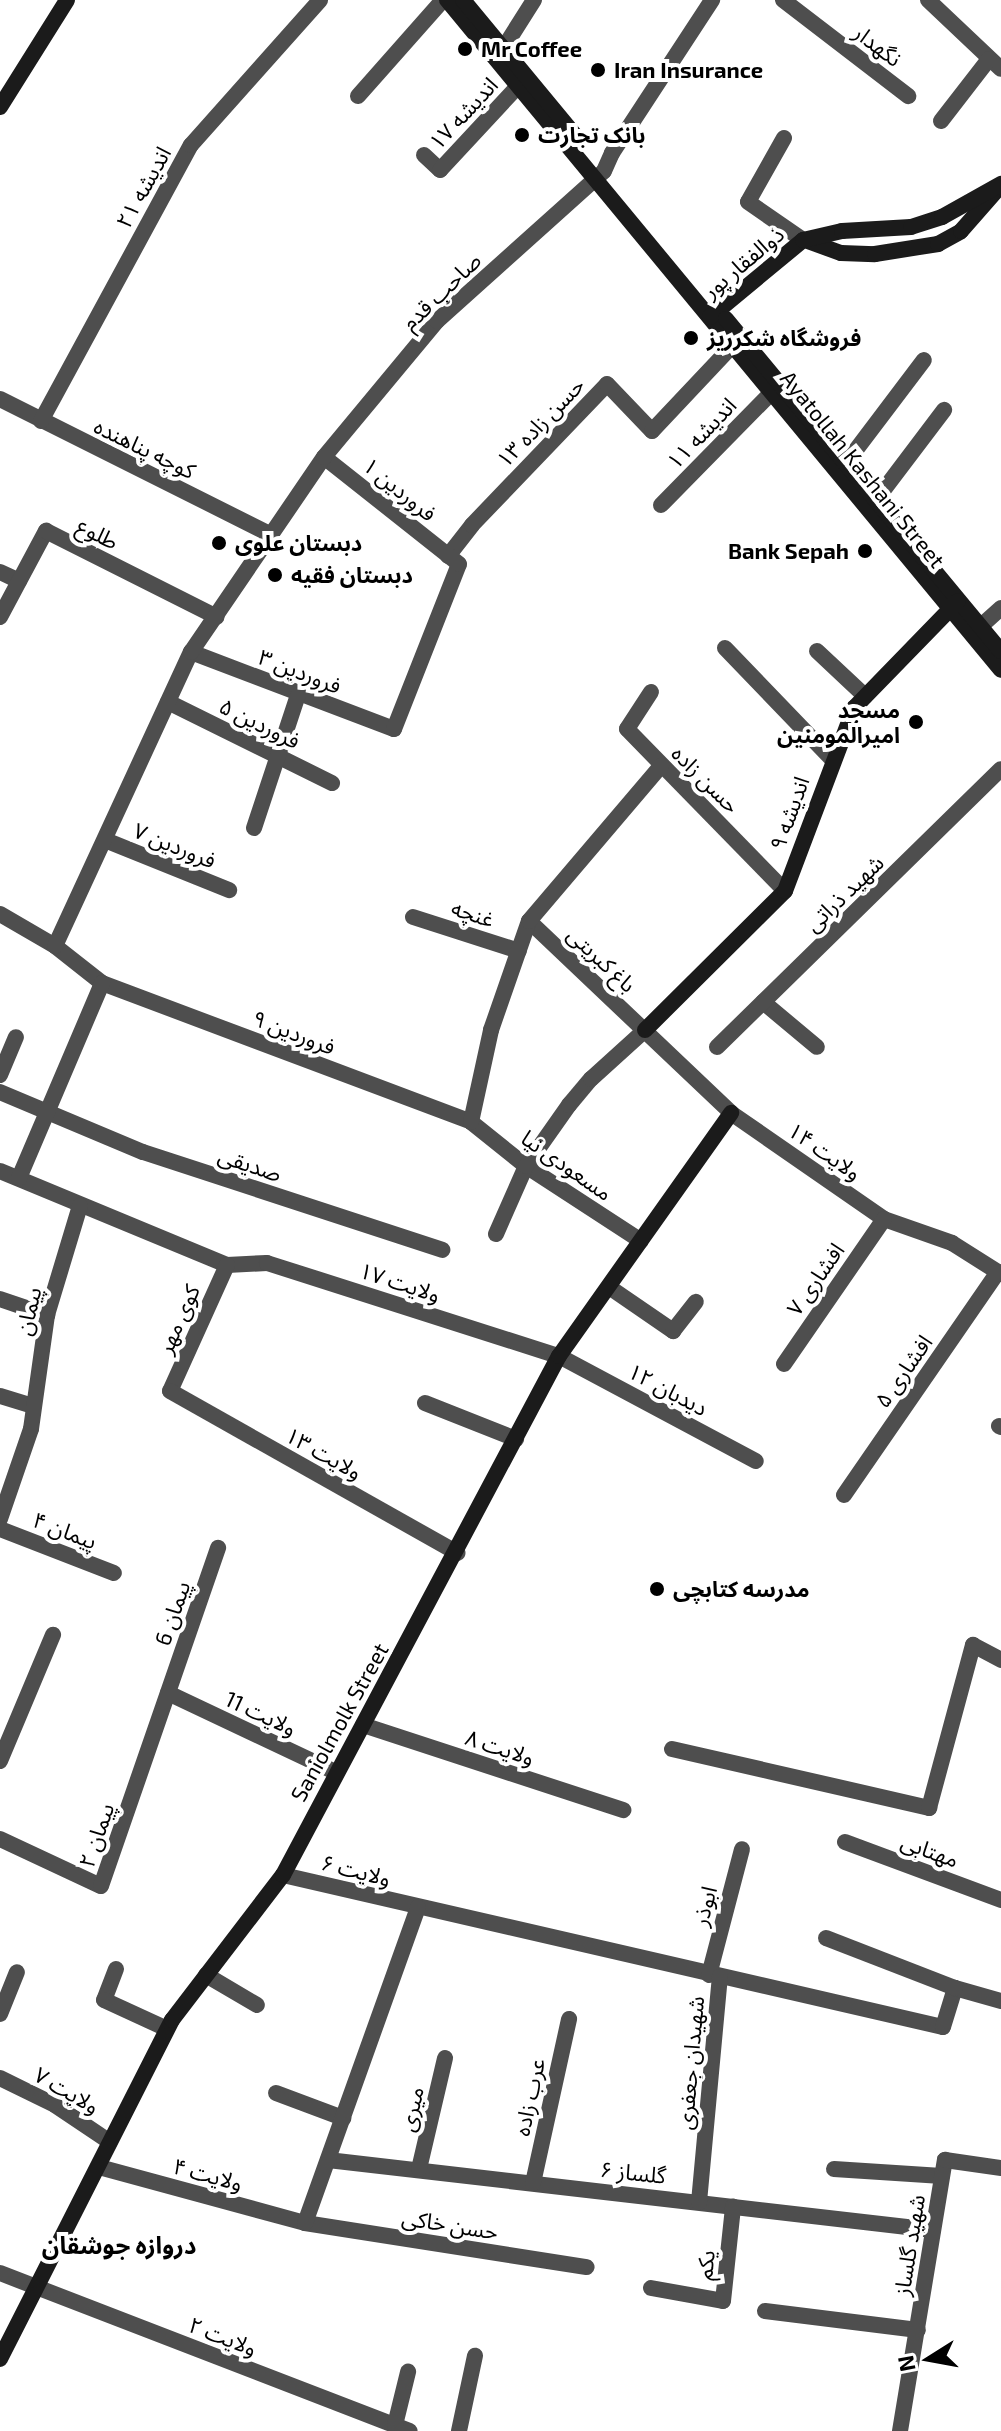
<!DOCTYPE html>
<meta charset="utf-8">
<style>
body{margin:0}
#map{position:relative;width:1001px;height:2431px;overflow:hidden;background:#fff;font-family:"Exo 2","Noto Sans Arabic",sans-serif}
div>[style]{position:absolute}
.street>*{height:16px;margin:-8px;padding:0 8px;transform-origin:8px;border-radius:8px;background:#4e4e4e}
.secondary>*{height:16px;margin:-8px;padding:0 8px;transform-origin:8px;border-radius:8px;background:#1b1b1b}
.dots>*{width:22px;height:22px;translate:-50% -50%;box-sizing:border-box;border:4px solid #fff;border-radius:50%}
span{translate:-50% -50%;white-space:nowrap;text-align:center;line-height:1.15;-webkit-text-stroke:8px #fff;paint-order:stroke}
.street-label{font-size:22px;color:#000}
.poi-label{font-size:22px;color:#000;font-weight:700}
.left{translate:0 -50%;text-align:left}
.right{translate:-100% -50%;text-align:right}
.neighbourhood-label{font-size:24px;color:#000;font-weight:700}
.north{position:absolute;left:889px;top:2319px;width:80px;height:80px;-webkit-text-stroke:6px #fff;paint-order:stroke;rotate:259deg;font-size:22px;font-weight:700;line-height:32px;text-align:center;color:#000}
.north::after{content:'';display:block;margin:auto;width:28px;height:36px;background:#000;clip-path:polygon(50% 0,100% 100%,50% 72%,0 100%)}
</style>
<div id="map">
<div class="street">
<div style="left:783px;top:0;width:158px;rotate:37.5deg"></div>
<div style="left:928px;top:0;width:100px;rotate:43.4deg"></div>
<div style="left:503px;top:49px;width:58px;rotate:-57.7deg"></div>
<div style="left:358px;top:96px;width:128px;rotate:-48.5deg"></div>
<div style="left:941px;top:121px;width:78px;rotate:-52.3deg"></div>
<div style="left:784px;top:138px;width:73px;rotate:119.4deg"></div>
<div style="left:748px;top:202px;width:67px;rotate:34.6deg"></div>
<div style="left:424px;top:155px;width:22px;rotate:43deg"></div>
<div style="left:440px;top:170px;width:115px;rotate:-47.1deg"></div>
<div style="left:0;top:399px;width:303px;rotate:26.6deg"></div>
<div style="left:41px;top:421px;width:314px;rotate:-61.5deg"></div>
<div style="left:191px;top:145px;width:194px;rotate:-48.3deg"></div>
<div style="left:846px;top:463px;width:129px;rotate:-52.9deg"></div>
<div style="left:876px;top:500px;width:113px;rotate:-52.9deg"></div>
<div style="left:661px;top:505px;width:158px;rotate:-45.5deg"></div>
<div style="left:448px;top:556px;width:39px;rotate:-52deg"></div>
<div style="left:472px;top:525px;width:195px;rotate:-46.2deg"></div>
<div style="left:607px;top:384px;width:65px;rotate:46.2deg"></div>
<div style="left:652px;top:431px;width:118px;rotate:-46.7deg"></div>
<div style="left:0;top:572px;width:21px;rotate:25deg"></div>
<div style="left:0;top:617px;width:98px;rotate:-61.9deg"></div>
<div style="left:46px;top:531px;width:191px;rotate:26.7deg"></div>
<div style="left:981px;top:626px;width:27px;rotate:-42deg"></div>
<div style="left:725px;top:648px;width:154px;rotate:46.1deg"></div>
<div style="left:817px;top:651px;width:66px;rotate:43.2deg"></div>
<div style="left:191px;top:652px;width:217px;rotate:20.8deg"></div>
<div style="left:394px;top:729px;width:177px;rotate:-68.5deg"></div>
<div style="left:459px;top:564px;width:172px;rotate:-141.6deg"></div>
<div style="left:651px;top:692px;width:44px;rotate:123deg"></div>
<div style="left:627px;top:729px;width:226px;rotate:45.7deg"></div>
<div style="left:168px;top:702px;width:183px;rotate:26.3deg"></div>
<div style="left:254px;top:828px;width:140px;rotate:-71.7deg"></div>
<div style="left:105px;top:840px;width:134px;rotate:22deg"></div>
<div style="left:0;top:914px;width:64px;rotate:30.2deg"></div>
<div style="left:55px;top:946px;width:60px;rotate:38.2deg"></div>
<div style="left:102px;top:983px;width:394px;rotate:20.6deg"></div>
<div style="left:471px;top:1122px;width:70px;rotate:38.7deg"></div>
<div style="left:526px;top:1166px;width:137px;rotate:33.1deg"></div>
<div style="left:413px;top:917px;width:111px;rotate:17.8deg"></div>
<div style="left:529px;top:921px;width:279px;rotate:43.5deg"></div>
<div style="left:731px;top:1113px;width:186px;rotate:34.7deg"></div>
<div style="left:884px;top:1219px;width:72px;rotate:19.4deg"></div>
<div style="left:952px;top:1243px;width:58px;rotate:32.3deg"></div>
<div style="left:55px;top:946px;width:324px;rotate:-65.2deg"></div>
<div style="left:191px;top:652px;width:236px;rotate:-55.7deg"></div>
<div style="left:324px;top:457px;width:177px;rotate:-50.3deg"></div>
<div style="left:437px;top:321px;width:224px;rotate:-41.9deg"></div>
<div style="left:604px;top:171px;width:20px;rotate:-66deg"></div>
<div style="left:612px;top:153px;width:183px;rotate:-56.8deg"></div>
<div style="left:763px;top:1002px;width:70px;rotate:39.8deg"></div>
<div style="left:717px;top:1047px;width:397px;rotate:-44.4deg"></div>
<div style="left:0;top:1075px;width:41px;rotate:-67.2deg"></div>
<div style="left:0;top:1092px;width:155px;rotate:22.8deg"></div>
<div style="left:143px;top:1152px;width:315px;rotate:18.1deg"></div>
<div style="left:471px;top:1122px;width:94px;rotate:-77.7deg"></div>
<div style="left:491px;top:1030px;width:115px;rotate:-70.8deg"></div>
<div style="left:529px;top:921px;width:204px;rotate:-49.6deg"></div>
<div style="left:0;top:1171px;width:246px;rotate:22.5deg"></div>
<div style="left:227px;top:1265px;width:40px;rotate:-2.9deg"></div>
<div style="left:267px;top:1263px;width:306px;rotate:17.7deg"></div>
<div style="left:559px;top:1356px;width:223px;rotate:28.1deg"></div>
<div style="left:19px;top:1178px;width:212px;rotate:-66.9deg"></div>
<div style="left:496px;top:1234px;width:74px;rotate:-66.2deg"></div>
<div style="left:526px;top:1166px;width:75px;rotate:-54.8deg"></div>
<div style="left:569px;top:1105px;width:34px;rotate:-50deg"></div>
<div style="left:591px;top:1079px;width:73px;rotate:-42.2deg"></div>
<div style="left:227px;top:1265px;width:138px;rotate:114.3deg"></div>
<div style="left:170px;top:1391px;width:330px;rotate:29.4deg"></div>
<div style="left:609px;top:1287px;width:78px;rotate:34.5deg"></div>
<div style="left:673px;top:1331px;width:37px;rotate:-52deg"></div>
<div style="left:0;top:1299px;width:50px;rotate:18.8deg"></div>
<div style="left:784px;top:1364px;width:176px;rotate:-55.4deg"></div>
<div style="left:0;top:1396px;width:34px;rotate:17deg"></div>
<div style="left:425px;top:1403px;width:98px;rotate:21.6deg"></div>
<div style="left:999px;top:1426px;width:2px;rotate:27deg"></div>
<div style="left:844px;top:1495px;width:271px;rotate:-55.4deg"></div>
<div style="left:0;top:1519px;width:95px;rotate:-71deg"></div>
<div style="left:31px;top:1429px;width:115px;rotate:-82deg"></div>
<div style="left:47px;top:1315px;width:114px;rotate:-73.2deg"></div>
<div style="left:0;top:1529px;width:122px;rotate:21.1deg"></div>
<div style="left:168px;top:1693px;width:185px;rotate:25.3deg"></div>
<div style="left:363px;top:1725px;width:274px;rotate:18.1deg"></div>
<div style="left:672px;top:1749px;width:264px;rotate:12.9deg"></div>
<div style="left:929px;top:1808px;width:169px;rotate:-74.9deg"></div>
<div style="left:973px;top:1645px;width:32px;rotate:28deg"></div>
<div style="left:0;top:1761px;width:137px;rotate:-67.2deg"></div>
<div style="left:0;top:1839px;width:111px;rotate:25deg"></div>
<div style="left:101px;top:1886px;width:358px;rotate:-70.9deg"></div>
<div style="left:845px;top:1842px;width:166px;rotate:20.4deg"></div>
<div style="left:283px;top:1875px;width:677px;rotate:12.97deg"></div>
<div style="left:943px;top:2027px;width:41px;rotate:-72.9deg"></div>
<div style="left:955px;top:1988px;width:48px;rotate:15.8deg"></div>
<div style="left:826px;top:1938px;width:138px;rotate:21.2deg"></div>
<div style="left:116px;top:1969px;width:33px;rotate:111deg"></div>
<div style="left:104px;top:2000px;width:69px;rotate:24.7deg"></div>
<div style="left:206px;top:1975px;width:59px;rotate:30.5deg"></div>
<div style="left:709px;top:1975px;width:130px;rotate:-75.3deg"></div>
<div style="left:0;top:2014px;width:45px;rotate:-68deg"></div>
<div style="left:0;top:2078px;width:61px;rotate:26.1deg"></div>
<div style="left:55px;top:2105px;width:66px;rotate:33.9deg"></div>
<div style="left:276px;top:2093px;width:72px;rotate:20.5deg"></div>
<div style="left:328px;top:2160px;width:609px;rotate:6.6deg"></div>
<div style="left:99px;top:2167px;width:213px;rotate:15.2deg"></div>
<div style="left:305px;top:2223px;width:285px;rotate:8.9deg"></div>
<div style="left:419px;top:2169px;width:114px;rotate:-76.8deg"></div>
<div style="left:834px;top:2169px;width:108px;rotate:3.7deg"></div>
<div style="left:533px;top:2183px;width:168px;rotate:-77.6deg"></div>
<div style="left:699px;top:2202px;width:226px;rotate:-84.7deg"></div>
<div style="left:305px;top:2223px;width:335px;rotate:-70.3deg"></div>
<div style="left:0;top:2273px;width:439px;rotate:21.1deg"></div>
<div style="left:651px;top:2288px;width:73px;rotate:10.2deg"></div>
<div style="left:723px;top:2301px;width:95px;rotate:-83.9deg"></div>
<div style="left:765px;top:2311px;width:154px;rotate:7.1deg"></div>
<div style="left:395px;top:2425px;width:55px;rotate:-76.2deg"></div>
<div style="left:459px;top:2431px;width:77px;rotate:-78deg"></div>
<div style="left:900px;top:2431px;width:275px;rotate:-80.6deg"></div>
<div style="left:945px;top:2160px;width:57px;rotate:8.1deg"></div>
</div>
<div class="secondary">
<div style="left:447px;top:0;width:869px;rotate:50.41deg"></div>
<div style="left:463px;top:0;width:179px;rotate:50.4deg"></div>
<div style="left:0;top:107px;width:126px;rotate:-57.9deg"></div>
<div style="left:805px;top:240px;width:38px;rotate:20deg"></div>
<div style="left:841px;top:253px;width:34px;rotate:2deg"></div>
<div style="left:875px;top:254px;width:64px;rotate:-9deg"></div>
<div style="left:938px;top:244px;width:26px;rotate:-29deg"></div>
<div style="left:961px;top:231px;width:55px;rotate:-48.7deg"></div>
<div style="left:710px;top:317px;width:121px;rotate:-39.6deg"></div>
<div style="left:803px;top:240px;width:40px;rotate:-13deg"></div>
<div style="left:842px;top:231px;width:69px;rotate:-3.3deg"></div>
<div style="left:911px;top:227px;width:33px;rotate:-18deg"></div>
<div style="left:942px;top:217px;width:68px;rotate:-29.2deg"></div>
<div style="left:726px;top:319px;width:431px;rotate:50.4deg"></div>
<div style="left:645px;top:1030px;width:197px;rotate:-44.8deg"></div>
<div style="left:785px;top:891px;width:196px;rotate:-69.3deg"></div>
<div style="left:854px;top:708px;width:149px;rotate:-45.8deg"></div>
<div style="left:0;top:2359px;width:380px;rotate:-63.1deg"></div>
<div style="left:172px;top:2020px;width:183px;rotate:-52.6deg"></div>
<div style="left:283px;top:1875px;width:588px;rotate:-62deg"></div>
<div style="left:559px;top:1356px;width:298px;rotate:-54.7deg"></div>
</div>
<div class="dots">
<div style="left:465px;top:49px;background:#000"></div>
<div style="left:598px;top:70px;background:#000"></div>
<div style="left:522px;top:135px;background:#000"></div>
<div style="left:691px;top:338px;background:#000"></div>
<div style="left:219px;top:543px;background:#000"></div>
<div style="left:865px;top:551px;background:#000"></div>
<div style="left:275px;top:575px;background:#000"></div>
<div style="left:916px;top:722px;background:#000"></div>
<div style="left:657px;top:1589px;background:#000"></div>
</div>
<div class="street-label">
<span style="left:878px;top:45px;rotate:37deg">نگهدار</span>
<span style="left:463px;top:113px;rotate:-47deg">اندیشه ۱۷</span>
<span style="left:143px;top:187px;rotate:-61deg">اندیشه ۲۱</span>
<span style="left:743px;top:262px;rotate:-40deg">ذوالفقار پور</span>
<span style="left:441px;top:291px;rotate:-44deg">صاحب قدم</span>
<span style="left:540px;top:422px;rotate:-46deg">حسن زاده ۱۳</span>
<span style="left:701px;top:433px;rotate:-46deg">اندیشه ۱۱</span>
<span style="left:145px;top:448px;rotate:26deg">کوچه پناهنده</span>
<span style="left:863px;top:469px;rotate:51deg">Ayatollah Kashani Street</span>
<span style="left:400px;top:489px;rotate:39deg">فروردین ۱</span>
<span style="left:98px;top:533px;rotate:27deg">طلوع</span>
<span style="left:300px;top:671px;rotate:21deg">فروردین ۳</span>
<span style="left:260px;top:723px;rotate:26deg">فروردین ۵</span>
<span style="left:706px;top:779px;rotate:45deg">حسن زاده</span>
<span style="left:789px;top:813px;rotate:-70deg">اندیشه ۹</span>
<span style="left:175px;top:845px;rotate:22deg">فروردین ۷</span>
<span style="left:844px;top:893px;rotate:-44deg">شهید ذراتی</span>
<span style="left:473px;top:913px;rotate:18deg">غنچه</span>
<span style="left:602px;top:959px;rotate:43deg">باغ کبریتی</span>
<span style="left:294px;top:1032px;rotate:21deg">فروردین ۹</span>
<span style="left:825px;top:1151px;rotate:35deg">ولایت ۱۴</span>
<span style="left:250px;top:1164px;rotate:18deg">صدیقی</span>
<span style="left:567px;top:1165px;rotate:35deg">مسعودی نیا</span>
<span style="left:815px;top:1279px;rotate:-55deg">افشاری ۷</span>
<span style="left:400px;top:1282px;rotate:18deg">ولایت ۱۷</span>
<span style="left:28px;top:1311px;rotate:-77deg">پیمان</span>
<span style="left:178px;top:1319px;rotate:-66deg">کوی مهر</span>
<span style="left:903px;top:1371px;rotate:-55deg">افشاری ۵</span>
<span style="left:668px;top:1389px;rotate:28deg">دیدبان ۱۲</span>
<span style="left:324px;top:1453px;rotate:29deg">ولایت ۱۳</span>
<span style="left:65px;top:1530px;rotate:21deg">پیمان ۴</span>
<span style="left:172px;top:1613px;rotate:-71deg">پیمان 6</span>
<span style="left:261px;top:1713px;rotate:25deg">ولایت 11</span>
<span style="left:339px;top:1722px;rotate:-61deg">Saniolmolk Street</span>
<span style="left:500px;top:1747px;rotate:18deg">ولایت ۸</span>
<span style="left:96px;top:1835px;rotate:-71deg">پیمان ۲</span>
<span style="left:930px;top:1850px;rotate:20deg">مهتابی</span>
<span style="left:356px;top:1870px;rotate:14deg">ولایت ۶</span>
<span style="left:704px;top:1906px;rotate:-75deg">ابوذر</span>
<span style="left:690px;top:2063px;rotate:-85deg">شهیدان جعفری</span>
<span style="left:67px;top:2090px;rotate:30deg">ولایت ۷</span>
<span style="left:529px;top:2097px;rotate:-78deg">عرب زاده</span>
<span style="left:411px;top:2109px;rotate:-77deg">میری</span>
<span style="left:633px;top:2172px;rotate:6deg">گلساز ۶</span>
<span style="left:208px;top:2174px;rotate:15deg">ولایت ۴</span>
<span style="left:450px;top:2224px;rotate:9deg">حسن خاکی</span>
<span style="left:909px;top:2245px;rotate:-81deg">شهید گلساز</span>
<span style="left:705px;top:2265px;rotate:-84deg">یکم</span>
<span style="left:223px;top:2336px;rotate:21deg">ولایت ۲</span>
</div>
<div class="poi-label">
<span class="left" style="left:481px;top:49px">Mr Coffee</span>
<span class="left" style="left:614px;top:70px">Iran Insurance</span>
<span class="left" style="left:538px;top:135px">بانک تجارت</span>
<span class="left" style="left:707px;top:338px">فروشگاه شکرریز</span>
<span class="left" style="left:235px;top:543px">دبستان علوی</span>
<span class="right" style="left:849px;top:551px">Bank Sepah</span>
<span class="left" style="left:291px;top:575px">دبستان فقیه</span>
<span class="right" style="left:900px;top:722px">مسجد<br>امیرالمومنین</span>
<span class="left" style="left:673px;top:1589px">مدرسه کتابچی</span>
</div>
<div class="neighbourhood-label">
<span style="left:119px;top:2245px">دروازه جوشقان</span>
</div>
<div class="north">N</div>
</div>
